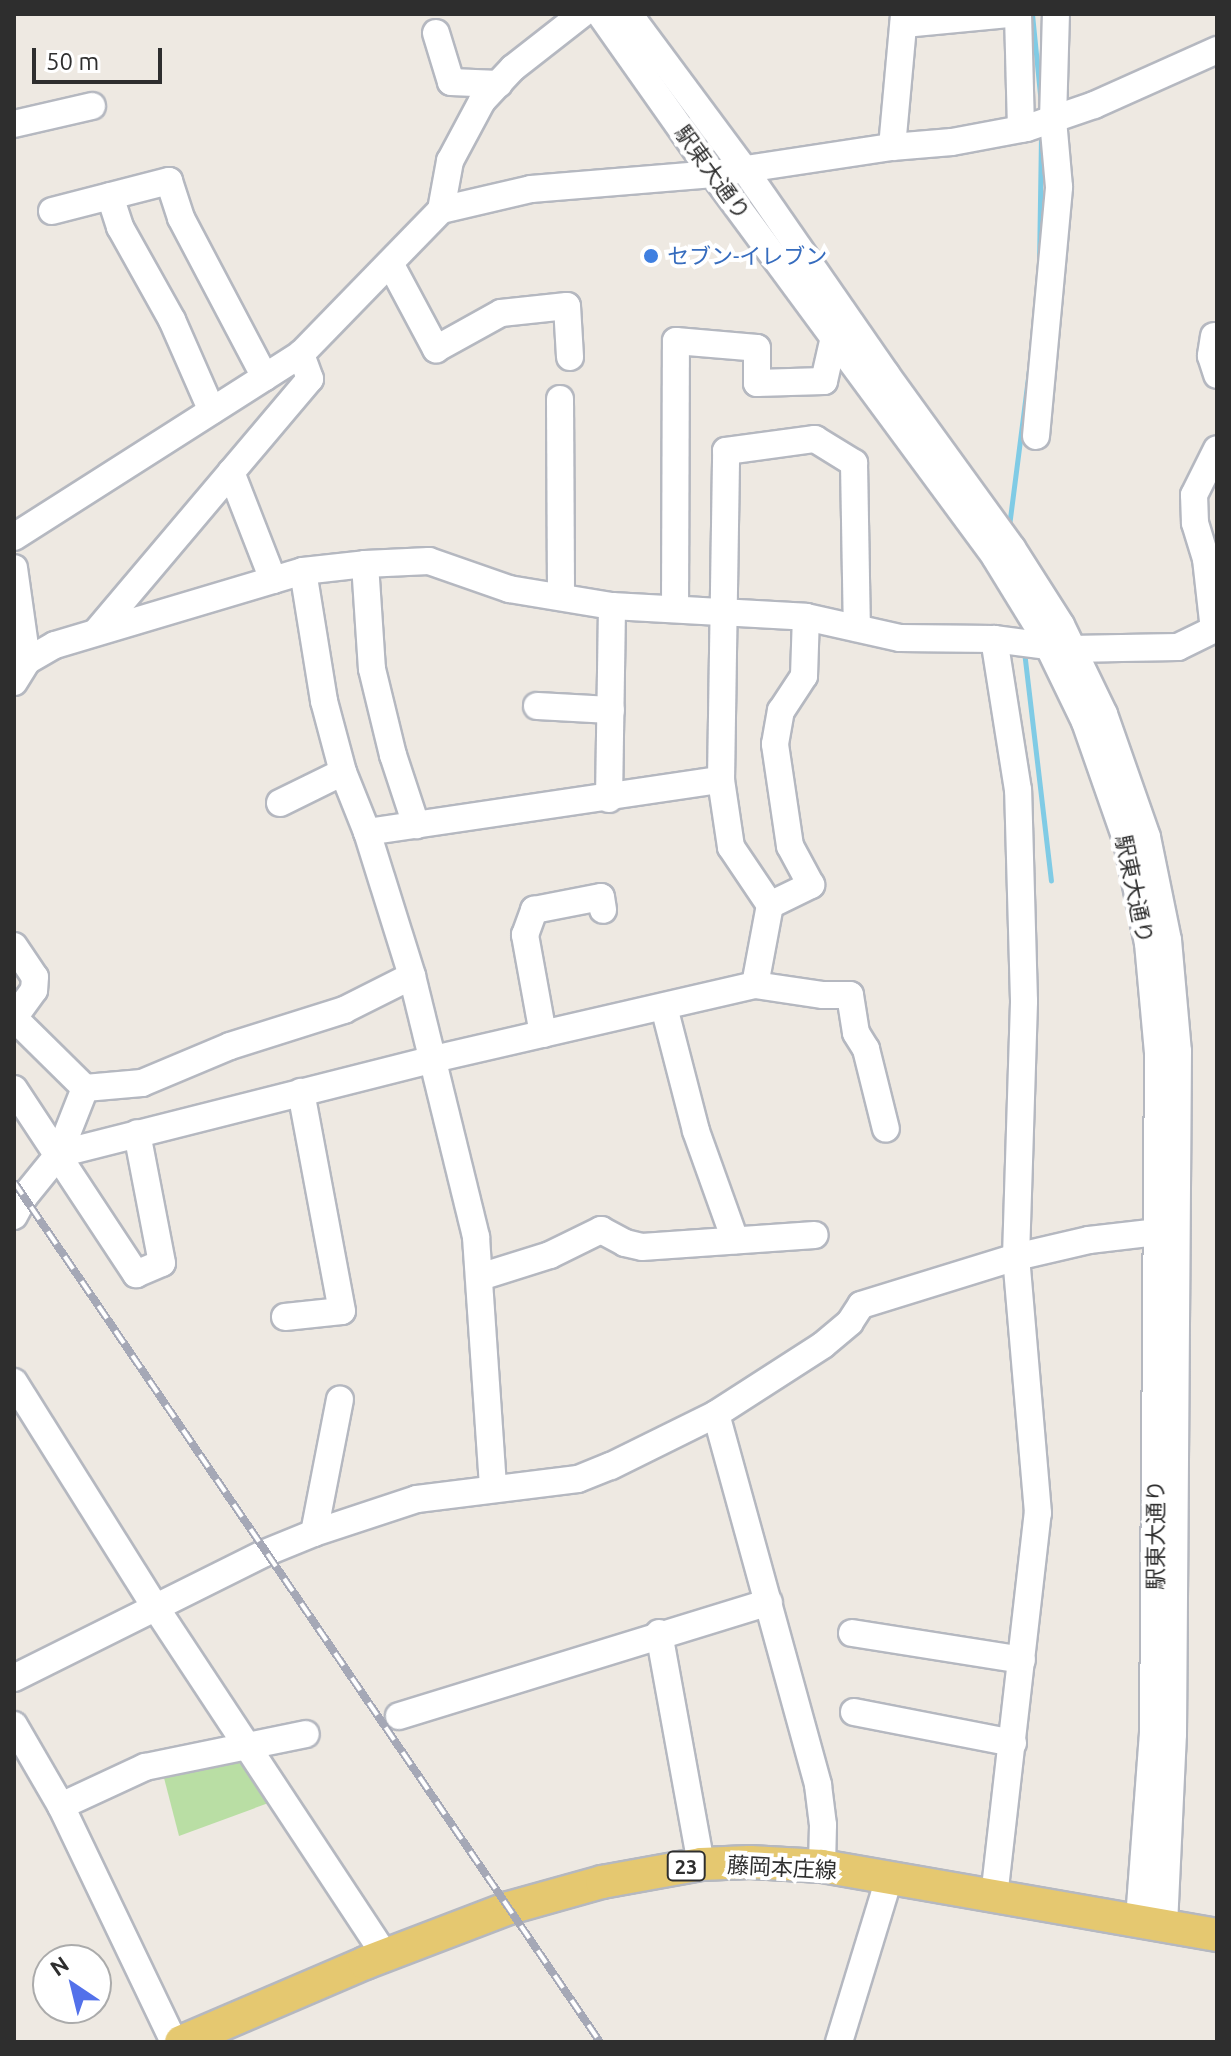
<!DOCTYPE html>
<meta charset="utf-8">
<style>
body{margin:0}
#map{position:relative;width:1231px;height:2056px;overflow:hidden;background:#eee9e2;font-family:Ubuntu,"Noto Sans JP",sans-serif}
div>[style]{position:absolute}
.green>*{inset:0;background:#b9dea4}
.stream>*{height:5px;margin:-2.5px;padding:0 2.5px;transform-origin:2.5px;border-radius:2.5px;background:#80cbe5}
.roads{filter:drop-shadow(2px 0 #b5b8c0) drop-shadow(-2px 0 #b5b8c0) drop-shadow(0 2px #b5b8c0) drop-shadow(0 -2px #b5b8c0)}
.minor>*{height:26px;margin:-13px;padding:0 13px;transform-origin:13px;border-radius:13px;background:#fff}
.major>*{height:32px;margin:-16px;padding:0 16px;transform-origin:16px;border-radius:16px;background:#e5c870}
.rail>*{height:8px;margin-top:-4px;transform-origin:0;background:repeating-linear-gradient(90deg,#fff 0 15px,#a5a8b6 0 30px);box-sizing:border-box;border-block:2px solid #a5a8b6}
.dots>*{width:22px;height:22px;translate:-50% -50%;box-sizing:border-box;border:4px solid #fff;border-radius:50%}
span{translate:-50% -50%;white-space:nowrap;text-align:center;line-height:1.15;-webkit-text-stroke:8px #fff;paint-order:stroke}
.shield-label span{padding:2px 6px;background:#fff;border:2px solid;border-radius:6px;-webkit-text-stroke-width:0}
.shield-label{font-size:20px;color:#2e2e2e;font-weight:700}
.street-label{font-size:22px;color:#2e2e2e}
.shop-label{font-size:22px;color:#366cbe}
.left{translate:0 -50%;text-align:left}
.frame{position:absolute;inset:0;border:16px solid #2e2e2e;pointer-events:none}
.north{position:absolute;left:32px;top:1944px;width:80px;height:80px;box-sizing:border-box;background:#fff;border:2px solid #ababab;border-radius:50%;rotate:325deg;font-size:22px;font-weight:700;line-height:32px;text-align:center;color:#2e2e2e}
.north::after{content:'';display:block;margin:auto;width:28px;height:36px;background:#5371ea;clip-path:polygon(50% 0,100% 100%,50% 72%,0 100%)}
.scale{position:absolute;left:32px;top:48px;width:130px;height:36px;box-sizing:border-box;border:4px solid #2e2e2e;border-top:0;padding-left:10px;font-size:24px;line-height:28px;white-space:nowrap;color:#2e2e2e;-webkit-text-stroke:6px #fff;paint-order:stroke}
</style>
<div id="map">
<div class="green">
<div style="clip-path:polygon(244px 1756px,274px 1801px,179px 1836px,163px 1774px)"></div>
</div>
<div class="stream">
<div style="left:1032px;top:14px;width:90px;rotate:84.3deg"></div>
<div style="left:1039px;top:264px;width:130px;rotate:-89.1deg"></div>
<div style="left:1009px;top:526px;width:158px;rotate:-82.7deg"></div>
<div style="left:1024px;top:651px;width:231px;rotate:83.3deg"></div>
</div>
<div class="roads">
<div class="minor">
<div style="left:600px;top:14px;width:196px;rotate:54.8deg"></div>
<div style="left:713px;top:174px;width:476px;rotate:53.6deg"></div>
<div style="left:995px;top:557px;width:92px;rotate:58.4deg"></div>
<div style="left:1043px;top:635px;width:97px;rotate:64.2deg"></div>
<div style="left:1085px;top:722px;width:127px;rotate:70.7deg"></div>
<div style="left:1127px;top:842px;width:103px;rotate:78.3deg"></div>
<div style="left:1148px;top:943px;width:109px;rotate:84.8deg"></div>
<div style="left:1158px;top:1052px;width:681px;rotate:90.42deg"></div>
<div style="left:1153px;top:1733px;width:189px;rotate:94.3deg"></div>
<div style="left:629px;top:14px;width:194px;rotate:53.4deg"></div>
<div style="left:745px;top:170px;width:248px;rotate:55.3deg"></div>
<div style="left:886px;top:374px;width:215px;rotate:54.1deg"></div>
<div style="left:1012px;top:548px;width:91px;rotate:57.5deg"></div>
<div style="left:1061px;top:625px;width:99px;rotate:64.2deg"></div>
<div style="left:1104px;top:714px;width:130px;rotate:70.7deg"></div>
<div style="left:1147px;top:837px;width:105px;rotate:78.5deg"></div>
<div style="left:1168px;top:940px;width:111px;rotate:84.9deg"></div>
<div style="left:1178px;top:1051px;width:683px;rotate:90.42deg"></div>
<div style="left:1173px;top:1734px;width:191px;rotate:92.7deg"></div>
<div style="left:1018px;top:14px;width:115px;rotate:88.5deg"></div>
<div style="left:904px;top:24px;width:105px;rotate:-5.4deg"></div>
<div style="left:436px;top:33px;width:51px;rotate:73deg"></div>
<div style="left:451px;top:82px;width:48px;rotate:2.4deg"></div>
<div style="left:14px;top:124px;width:80px;rotate:-13deg"></div>
<div style="left:892px;top:147px;width:134px;rotate:-84.8deg"></div>
<div style="left:110px;top:196px;width:33px;rotate:72deg"></div>
<div style="left:120px;top:227px;width:107px;rotate:60.8deg"></div>
<div style="left:172px;top:320px;width:99px;rotate:66.3deg"></div>
<div style="left:441px;top:210px;width:50px;rotate:-79.6deg"></div>
<div style="left:450px;top:161px;width:68px;rotate:-61.9deg"></div>
<div style="left:482px;top:101px;width:45px;rotate:-46.8deg"></div>
<div style="left:513px;top:68px;width:88px;rotate:-38deg"></div>
<div style="left:52px;top:211px;width:121px;rotate:-14.4deg"></div>
<div style="left:169px;top:181px;width:39px;rotate:72deg"></div>
<div style="left:181px;top:218px;width:180px;rotate:62.2deg"></div>
<div style="left:390px;top:263px;width:98px;rotate:61.9deg"></div>
<div style="left:436px;top:349px;width:74px;rotate:-29deg"></div>
<div style="left:501px;top:313px;width:66px;rotate:-6.1deg"></div>
<div style="left:567px;top:306px;width:51px;rotate:86.6deg"></div>
<div style="left:1214px;top:336px;width:20px;rotate:99deg"></div>
<div style="left:1211px;top:356px;width:20px;rotate:72deg"></div>
<div style="left:560px;top:399px;width:197px;rotate:89.7deg"></div>
<div style="left:1036px;top:436px;width:250px;rotate:-84.7deg"></div>
<div style="left:1059px;top:187px;width:67px;rotate:-95.1deg"></div>
<div style="left:1053px;top:120px;width:106px;rotate:-88.4deg"></div>
<div style="left:231px;top:472px;width:116px;rotate:68.7deg"></div>
<div style="left:14px;top:537px;width:340px;rotate:-32.5deg"></div>
<div style="left:301px;top:354px;width:201px;rotate:-45.8deg"></div>
<div style="left:441px;top:210px;width:92px;rotate:-13.1deg"></div>
<div style="left:531px;top:189px;width:183px;rotate:-4.7deg"></div>
<div style="left:713px;top:174px;width:181px;rotate:-8.6deg"></div>
<div style="left:892px;top:147px;width:60px;rotate:-4.8deg"></div>
<div style="left:952px;top:142px;width:76px;rotate:-10.6deg"></div>
<div style="left:1027px;top:128px;width:71px;rotate:-18.9deg"></div>
<div style="left:1094px;top:105px;width:135px;rotate:-24.1deg"></div>
<div style="left:365px;top:564px;width:105px;rotate:86.2deg"></div>
<div style="left:372px;top:669px;width:89px;rotate:76.3deg"></div>
<div style="left:393px;top:755px;width:74px;rotate:71.8deg"></div>
<div style="left:14px;top:568px;width:94px;rotate:82deg"></div>
<div style="left:303px;top:571px;width:132px;rotate:80.8deg"></div>
<div style="left:324px;top:701px;width:73px;rotate:75deg"></div>
<div style="left:343px;top:772px;width:65px;rotate:68.2deg"></div>
<div style="left:367px;top:832px;width:151px;rotate:72.6deg"></div>
<div style="left:412px;top:976px;width:269px;rotate:76.2deg"></div>
<div style="left:476px;top:1237px;width:252px;rotate:86.1deg"></div>
<div style="left:675px;top:609px;width:268px;rotate:-89.8deg"></div>
<div style="left:676px;top:341px;width:81px;rotate:4.9deg"></div>
<div style="left:757px;top:348px;width:35px;rotate:90deg"></div>
<div style="left:757px;top:383px;width:67px;rotate:-1.7deg"></div>
<div style="left:824px;top:381px;width:45px;rotate:-77.2deg"></div>
<div style="left:1214px;top:630px;width:71px;rotate:-96.4deg"></div>
<div style="left:1206px;top:559px;width:38px;rotate:-107deg"></div>
<div style="left:1195px;top:523px;width:28px;rotate:-92deg"></div>
<div style="left:1194px;top:495px;width:51px;rotate:-63.4deg"></div>
<div style="left:97px;top:631px;width:330px;rotate:-49.8deg"></div>
<div style="left:310px;top:379px;width:27px;rotate:-110deg"></div>
<div style="left:14px;top:682px;width:25px;rotate:-58deg"></div>
<div style="left:27px;top:661px;width:32px;rotate:-30deg"></div>
<div style="left:55px;top:645px;width:259px;rotate:-16.6deg"></div>
<div style="left:303px;top:571px;width:62px;rotate:-6.4deg"></div>
<div style="left:365px;top:564px;width:64px;rotate:-2.7deg"></div>
<div style="left:429px;top:561px;width:85px;rotate:19.3deg"></div>
<div style="left:509px;top:589px;width:104px;rotate:9.4deg"></div>
<div style="left:612px;top:606px;width:194px;rotate:3.2deg"></div>
<div style="left:806px;top:617px;width:96px;rotate:12.6deg"></div>
<div style="left:900px;top:638px;width:94px;rotate:0.6deg"></div>
<div style="left:994px;top:639px;width:78px;rotate:7.4deg"></div>
<div style="left:1071px;top:649px;width:107px;rotate:-1.1deg"></div>
<div style="left:1178px;top:647px;width:43px;rotate:-26deg"></div>
<div style="left:537px;top:706px;width:74px;rotate:3.1deg"></div>
<div style="left:609px;top:799px;width:193px;rotate:-89.1deg"></div>
<div style="left:280px;top:803px;width:70px;rotate:-26.2deg"></div>
<div style="left:367px;top:832px;width:358px;rotate:-8.4deg"></div>
<div style="left:770px;top:905px;width:46px;rotate:-26deg"></div>
<div style="left:811px;top:885px;width:44px;rotate:-118.3deg"></div>
<div style="left:790px;top:846px;width:103px;rotate:-98.4deg"></div>
<div style="left:775px;top:744px;width:34px;rotate:-80deg"></div>
<div style="left:781px;top:711px;width:42px;rotate:-56.7deg"></div>
<div style="left:804px;top:676px;width:59px;rotate:-88.1deg"></div>
<div style="left:14px;top:946px;width:37px;rotate:56deg"></div>
<div style="left:35px;top:977px;width:13px;rotate:94deg"></div>
<div style="left:34px;top:990px;width:34px;rotate:126deg"></div>
<div style="left:14px;top:1018px;width:100px;rotate:44.6deg"></div>
<div style="left:85px;top:1088px;width:57px;rotate:-5deg"></div>
<div style="left:142px;top:1083px;width:95px;rotate:-22.8deg"></div>
<div style="left:230px;top:1046px;width:120px;rotate:-17.5deg"></div>
<div style="left:344px;top:1010px;width:76px;rotate:-26.6deg"></div>
<div style="left:755px;top:985px;width:69px;rotate:8.4deg"></div>
<div style="left:823px;top:995px;width:27px"></div>
<div style="left:850px;top:995px;width:38px;rotate:81deg"></div>
<div style="left:856px;top:1033px;width:19px;rotate:58deg"></div>
<div style="left:866px;top:1049px;width:82px;rotate:76deg"></div>
<div style="left:664px;top:1007px;width:128px;rotate:75.5deg"></div>
<div style="left:696px;top:1131px;width:116px;rotate:70.3deg"></div>
<div style="left:543px;top:1034px;width:101px;rotate:-100.3deg"></div>
<div style="left:525px;top:935px;width:27px;rotate:-70deg"></div>
<div style="left:534px;top:910px;width:68px;rotate:-11deg"></div>
<div style="left:601px;top:897px;width:13px;rotate:81deg"></div>
<div style="left:14px;top:1089px;width:222px;rotate:56.6deg"></div>
<div style="left:136px;top:1274px;width:28px;rotate:-23deg"></div>
<div style="left:162px;top:1263px;width:132px;rotate:-100.9deg"></div>
<div style="left:59px;top:1154px;width:71px;rotate:-68.5deg"></div>
<div style="left:14px;top:1216px;width:21px;rotate:-62deg"></div>
<div style="left:24px;top:1197px;width:55px;rotate:-50.9deg"></div>
<div style="left:59px;top:1154px;width:387px;rotate:-14.2deg"></div>
<div style="left:434px;top:1059px;width:329px;rotate:-13deg"></div>
<div style="left:755px;top:985px;width:81px;rotate:-79.4deg"></div>
<div style="left:770px;top:905px;width:70px;rotate:-123.9deg"></div>
<div style="left:731px;top:847px;width:68px;rotate:-98.5deg"></div>
<div style="left:721px;top:780px;width:329px;rotate:-89.1deg"></div>
<div style="left:726px;top:451px;width:90px;rotate:-7.7deg"></div>
<div style="left:815px;top:439px;width:46px;rotate:31.6deg"></div>
<div style="left:854px;top:463px;width:165px;rotate:89deg"></div>
<div style="left:480px;top:1277px;width:73px;rotate:-17.4deg"></div>
<div style="left:550px;top:1255px;width:57px;rotate:-26.1deg"></div>
<div style="left:601px;top:1230px;width:27px;rotate:28deg"></div>
<div style="left:625px;top:1243px;width:17px;rotate:13deg"></div>
<div style="left:642px;top:1247px;width:173px;rotate:-4deg"></div>
<div style="left:285px;top:1317px;width:57px;rotate:-6deg"></div>
<div style="left:342px;top:1311px;width:223px;rotate:-100.6deg"></div>
<div style="left:14px;top:1382px;width:267px;rotate:57.9deg"></div>
<div style="left:156px;top:1608px;width:416px;rotate:56.6deg"></div>
<div style="left:716px;top:1414px;width:385px;rotate:74.6deg"></div>
<div style="left:818px;top:1785px;width:40px;rotate:82.9deg"></div>
<div style="left:823px;top:1825px;width:41px;rotate:91.4deg"></div>
<div style="left:314px;top:1533px;width:136px;rotate:-79deg"></div>
<div style="left:659px;top:1633px;width:235px;rotate:79.7deg"></div>
<div style="left:852px;top:1633px;width:172px;rotate:9deg"></div>
<div style="left:14px;top:1678px;width:280px;rotate:-26.5deg"></div>
<div style="left:265px;top:1553px;width:53px;rotate:-22.2deg"></div>
<div style="left:314px;top:1533px;width:108px;rotate:-18.3deg"></div>
<div style="left:417px;top:1499px;width:162px;rotate:-7.1deg"></div>
<div style="left:578px;top:1479px;width:35px;rotate:-22deg"></div>
<div style="left:611px;top:1466px;width:117px;rotate:-26.3deg"></div>
<div style="left:716px;top:1414px;width:127px;rotate:-32.8deg"></div>
<div style="left:823px;top:1345px;width:35px;rotate:-40deg"></div>
<div style="left:850px;top:1322px;width:20px;rotate:-57deg"></div>
<div style="left:861px;top:1305px;width:162px;rotate:-17.2deg"></div>
<div style="left:1016px;top:1257px;width:75px;rotate:-13.1deg"></div>
<div style="left:1089px;top:1240px;width:68px;rotate:-6.7deg"></div>
<div style="left:854px;top:1712px;width:162px;rotate:11deg"></div>
<div style="left:399px;top:1716px;width:387px;rotate:-17.1deg"></div>
<div style="left:14px;top:1725px;width:94px;rotate:59.9deg"></div>
<div style="left:61px;top:1806px;width:262px;rotate:64.4deg"></div>
<div style="left:61px;top:1806px;width:93px;rotate:-24.9deg"></div>
<div style="left:145px;top:1767px;width:164px;rotate:-11.6deg"></div>
<div style="left:994px;top:1897px;width:387px;rotate:-83.5deg"></div>
<div style="left:1038px;top:1513px;width:257px;rotate:-94.9deg"></div>
<div style="left:1016px;top:1257px;width:256px;rotate:-88.2deg"></div>
<div style="left:1024px;top:1001px;width:211px;rotate:-91.6deg"></div>
<div style="left:1018px;top:790px;width:153px;rotate:-99deg"></div>
<div style="left:839px;top:2042px;width:171px;rotate:-73deg"></div>
</div>
<div class="major">
<div style="left:181px;top:2042px;width:200px;rotate:-23.2deg"></div>
<div style="left:365px;top:1963px;width:154px;rotate:-20.9deg"></div>
<div style="left:509px;top:1908px;width:97px;rotate:-15.6deg"></div>
<div style="left:602px;top:1882px;width:101px;rotate:-10.3deg"></div>
<div style="left:701px;top:1864px;width:49px;rotate:-2.3deg"></div>
<div style="left:750px;top:1862px;width:72px;rotate:3.2deg"></div>
<div style="left:822px;top:1866px;width:401px;rotate:9.9deg"></div>
</div>
</div>
<div class="rail">
<div style="left:14px;top:1182px;width:1041px;rotate:55.73deg"></div>
</div>
<div class="dots">
<div style="left:651px;top:256px;background:#3f7fe0"></div>
</div>
<div class="shield-label">
<span style="left:686px;top:1866px">23</span>
</div>
<div class="street-label">
<span style="left:713px;top:172px;rotate:54deg">駅東大通り</span>
<span style="left:1135px;top:889px;rotate:78deg">駅東大通り</span>
<span style="left:1155px;top:1535px;rotate:-90deg">駅東大通り</span>
<span style="left:782px;top:1867px;rotate:3deg">藤岡本庄線</span>
</div>
<div class="shop-label">
<span class="left" style="left:667px;top:256px">セブン-イレブン</span>
</div>
<div class="frame"></div>
<div class="north">N</div>
<div class="scale">50 m</div>
</div>
